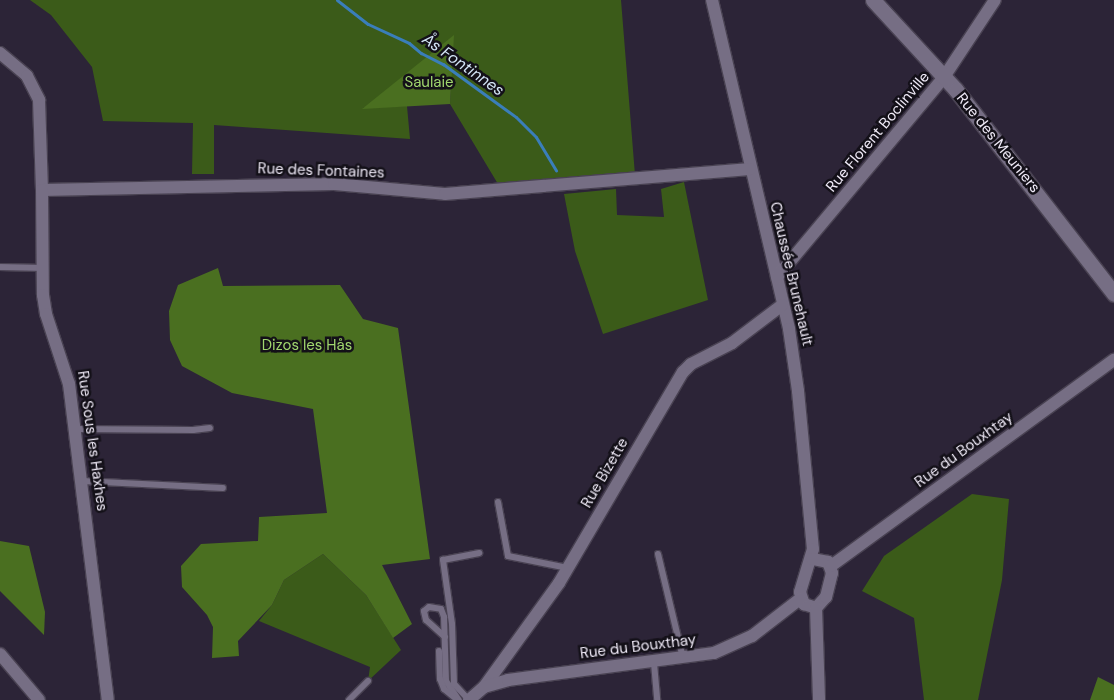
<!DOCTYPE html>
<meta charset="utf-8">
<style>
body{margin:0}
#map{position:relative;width:1114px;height:700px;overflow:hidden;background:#2c2437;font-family:"DM Sans",sans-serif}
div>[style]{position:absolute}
.green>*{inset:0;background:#3b5b19}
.forest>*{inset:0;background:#4a6f20}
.stream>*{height:3px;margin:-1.5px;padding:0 1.5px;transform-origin:1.5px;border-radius:1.5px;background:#3a7eba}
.roads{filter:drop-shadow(1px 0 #494252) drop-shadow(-1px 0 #494252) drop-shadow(0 1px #494252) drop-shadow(0 -1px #494252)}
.service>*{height:6px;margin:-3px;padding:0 3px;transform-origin:3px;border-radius:3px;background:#766e84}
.minor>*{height:12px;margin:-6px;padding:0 6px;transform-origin:6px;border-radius:6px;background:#766e84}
.tertiary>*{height:15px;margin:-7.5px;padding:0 7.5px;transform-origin:7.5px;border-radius:7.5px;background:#766e84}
span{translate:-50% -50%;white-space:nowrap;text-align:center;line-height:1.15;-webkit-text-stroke:5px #131018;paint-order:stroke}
.park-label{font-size:15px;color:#a0d66e}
.street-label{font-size:15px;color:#efeaf7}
.water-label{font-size:16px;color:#d3e4f5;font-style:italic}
</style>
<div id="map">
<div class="green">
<div style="clip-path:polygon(30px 0,621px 0,635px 175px,501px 189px,450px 104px,451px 81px,363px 108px,407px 106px,410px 139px,214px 125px,214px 174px,192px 174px,193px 123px,103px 121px,92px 67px,51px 15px)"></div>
<div style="clip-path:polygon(684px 182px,708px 300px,603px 334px,575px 251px,564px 194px,616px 189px,617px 215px,664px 217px,661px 189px)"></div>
<div style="clip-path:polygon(972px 494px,1009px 499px,1002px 580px,978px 700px,924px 700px,914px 618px,862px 591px,884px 556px)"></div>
<div style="clip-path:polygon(323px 554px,366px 595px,401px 650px,368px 681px,370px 667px,259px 621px,272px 605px,284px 580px)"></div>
</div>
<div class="forest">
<div style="clip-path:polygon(454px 35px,450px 104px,362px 109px)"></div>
<div style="clip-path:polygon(218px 268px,223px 286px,340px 285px,363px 319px,398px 328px,430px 559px,382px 565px,412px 624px,393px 638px,366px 595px,323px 554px,284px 580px,272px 605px,238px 641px,239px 656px,212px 658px,213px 627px,207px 615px,182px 587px,181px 566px,201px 544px,258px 541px,259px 517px,327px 513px,313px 409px,232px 393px,182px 366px,170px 340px,169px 311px,178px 285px)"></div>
<div style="clip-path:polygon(0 541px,29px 546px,45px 612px,44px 635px,0 591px)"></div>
<div style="clip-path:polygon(1098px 677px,1114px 685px,1114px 700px,1090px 700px)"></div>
</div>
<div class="stream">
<div style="left:337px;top:0;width:39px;rotate:38deg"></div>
<div style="left:368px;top:24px;width:45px;rotate:24.9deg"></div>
<div style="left:409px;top:43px;width:16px;rotate:40deg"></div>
<div style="left:421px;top:53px;width:25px;rotate:27deg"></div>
<div style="left:443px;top:64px;width:90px;rotate:36deg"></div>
<div style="left:516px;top:117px;width:28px;rotate:45deg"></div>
<div style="left:536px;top:137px;width:39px;rotate:59deg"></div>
</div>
<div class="roads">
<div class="service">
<div style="left:0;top:267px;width:42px;rotate:1.4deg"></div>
<div style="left:76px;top:429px;width:117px;rotate:0.5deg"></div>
<div style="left:193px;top:430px;width:17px;rotate:-7deg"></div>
<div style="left:82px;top:481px;width:141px;rotate:2.8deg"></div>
<div style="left:498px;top:502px;width:55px;rotate:79.5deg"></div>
<div style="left:508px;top:556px;width:61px;rotate:11.3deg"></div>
<div style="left:658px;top:554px;width:107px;rotate:76.5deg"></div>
<div style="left:445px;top:637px;width:25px;rotate:-138deg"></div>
<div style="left:426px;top:620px;width:9px;rotate:-103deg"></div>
<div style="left:424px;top:611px;width:6px;rotate:-39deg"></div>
<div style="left:429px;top:607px;width:12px;rotate:9deg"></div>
<div style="left:441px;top:609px;width:9px;rotate:69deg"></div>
<div style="left:444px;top:617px;width:64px;rotate:88.2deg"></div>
<div style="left:446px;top:681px;width:23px;rotate:56deg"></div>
<div style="left:439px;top:651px;width:28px;rotate:88deg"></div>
<div style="left:440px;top:679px;width:11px;rotate:68deg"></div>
<div style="left:444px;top:689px;width:13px;rotate:39deg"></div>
<div style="left:654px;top:663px;width:37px;rotate:85deg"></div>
<div style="left:349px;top:700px;width:27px;rotate:-45deg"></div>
<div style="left:469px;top:700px;width:22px;rotate:-133deg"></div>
<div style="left:454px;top:684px;width:60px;rotate:-91.9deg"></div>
<div style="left:452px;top:624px;width:65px;rotate:-98deg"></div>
<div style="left:443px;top:560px;width:37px;rotate:-11deg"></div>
</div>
<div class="minor">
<div style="left:712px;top:0;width:338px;rotate:76.8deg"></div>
<div style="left:789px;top:329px;width:63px;rotate:81.7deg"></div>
<div style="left:798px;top:391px;width:159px;rotate:84.6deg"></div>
<div style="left:813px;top:549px;width:45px;rotate:106.8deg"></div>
<div style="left:800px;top:592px;width:13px;rotate:72deg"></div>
<div style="left:804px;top:604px;width:13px;rotate:18deg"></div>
<div style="left:816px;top:608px;width:15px;rotate:-48deg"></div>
<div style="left:826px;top:597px;width:25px;rotate:-76deg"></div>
<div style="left:832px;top:573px;width:12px;rotate:-110deg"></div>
<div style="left:828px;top:562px;width:16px;rotate:-169deg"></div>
<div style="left:0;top:53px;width:35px;rotate:40deg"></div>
<div style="left:27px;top:76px;width:27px;rotate:63deg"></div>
<div style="left:39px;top:100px;width:90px;rotate:88.1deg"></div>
<div style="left:42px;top:190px;width:292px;rotate:-1.2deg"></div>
<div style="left:334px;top:184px;width:111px;rotate:5.1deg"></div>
<div style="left:445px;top:194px;width:306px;rotate:-4.7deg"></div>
<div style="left:42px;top:190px;width:105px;rotate:89.5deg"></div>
<div style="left:43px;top:295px;width:19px;rotate:81deg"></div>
<div style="left:46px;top:314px;width:74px;rotate:71.8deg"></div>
<div style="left:69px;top:384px;width:318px;rotate:83deg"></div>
<div style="left:777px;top:277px;width:261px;rotate:-50.1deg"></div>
<div style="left:944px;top:77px;width:92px;rotate:-56.5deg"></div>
<div style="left:831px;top:566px;width:350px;rotate:-36.1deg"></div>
<div style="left:816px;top:608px;width:92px;rotate:88.1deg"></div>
<div style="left:0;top:654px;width:60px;rotate:49.7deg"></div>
<div style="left:484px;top:687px;width:128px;rotate:-54.2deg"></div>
<div style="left:559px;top:583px;width:245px;rotate:-59.6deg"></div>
<div style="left:683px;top:372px;width:11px;rotate:-45deg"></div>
<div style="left:691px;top:364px;width:46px;rotate:-27.1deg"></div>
<div style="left:732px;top:343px;width:63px;rotate:-37.2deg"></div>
<div style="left:469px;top:700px;width:20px;rotate:-41deg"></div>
<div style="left:484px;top:687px;width:25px;rotate:-16deg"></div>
<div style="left:508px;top:680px;width:208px;rotate:-7.5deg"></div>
<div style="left:714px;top:653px;width:42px;rotate:-24.1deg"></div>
<div style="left:752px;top:636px;width:61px;rotate:-37.6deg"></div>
</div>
<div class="tertiary">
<div style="left:873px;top:0;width:122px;rotate:47.3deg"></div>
<div style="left:956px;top:90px;width:258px;rotate:52.2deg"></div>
</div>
</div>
<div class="park-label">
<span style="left:429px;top:83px">Saulaie</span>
<span style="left:307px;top:346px">Dizos les Hås</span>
</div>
<div class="street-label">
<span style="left:878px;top:132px;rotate:-50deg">Rue Florent Boclinville</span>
<span style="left:998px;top:143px;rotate:51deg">Rue des Meuniers</span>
<span style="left:321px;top:171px;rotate:2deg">Rue des Fontaines</span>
<span style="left:791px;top:274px;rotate:77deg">Chaussée Brunehault</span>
<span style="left:92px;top:441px;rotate:82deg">Rue Sous les Haxhes</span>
<span style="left:964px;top:450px;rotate:-36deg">Rue du Bouxhtay</span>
<span style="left:605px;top:473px;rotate:-60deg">Rue Bizette</span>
<span style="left:638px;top:647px;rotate:-7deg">Rue du Bouxthay</span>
</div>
<div class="water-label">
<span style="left:463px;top:65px;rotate:35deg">Ås Fontinnes</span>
</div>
</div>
